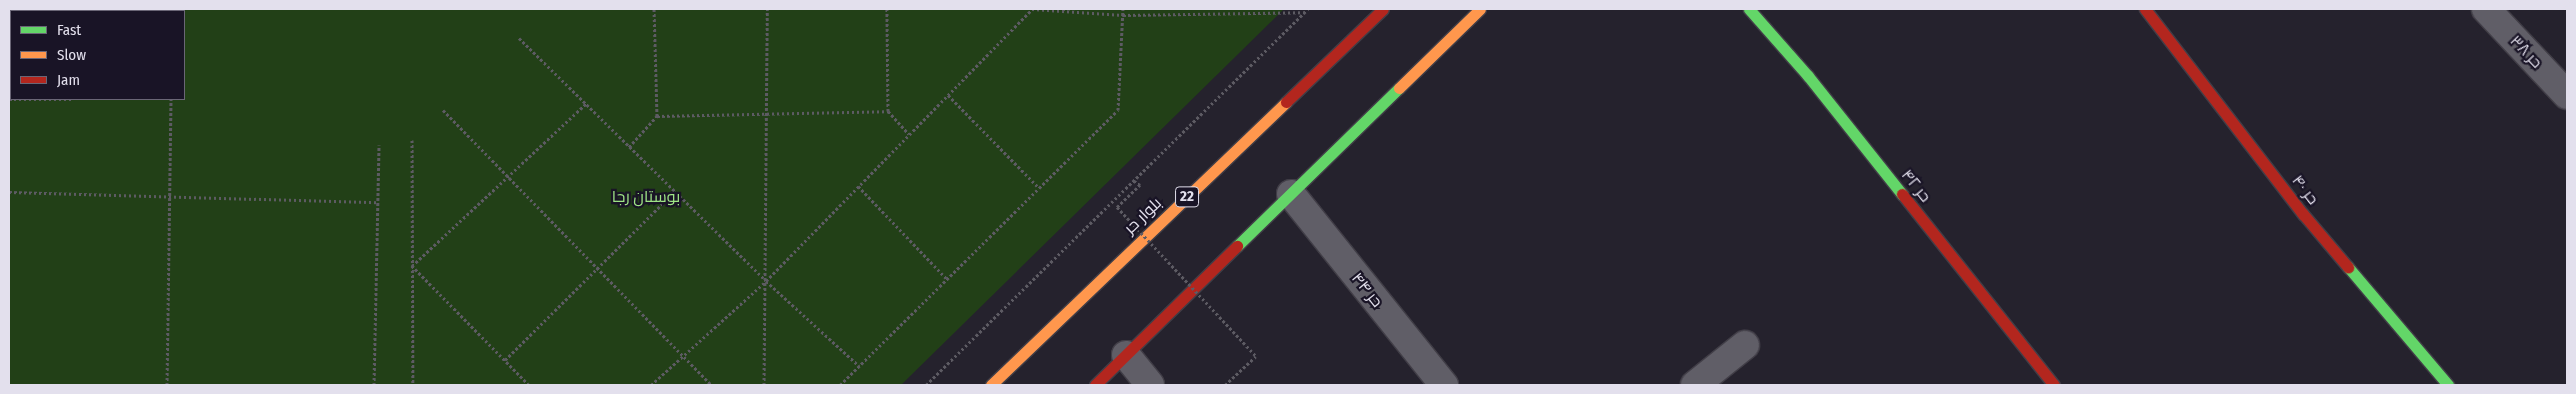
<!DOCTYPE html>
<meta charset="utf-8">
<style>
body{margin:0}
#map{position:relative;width:2576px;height:394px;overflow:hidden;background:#25222d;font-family:"Fira Sans Condensed",Cairo,sans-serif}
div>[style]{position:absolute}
.green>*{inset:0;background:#224017}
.path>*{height:3px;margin-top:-1.5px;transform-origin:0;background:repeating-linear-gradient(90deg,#5d5b63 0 2.5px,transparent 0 5px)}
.roads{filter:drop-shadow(1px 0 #413e47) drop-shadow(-1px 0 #413e47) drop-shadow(0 1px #413e47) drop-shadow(0 -1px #413e47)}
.street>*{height:28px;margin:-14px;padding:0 14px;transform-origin:14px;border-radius:14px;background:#605e67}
.fast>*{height:11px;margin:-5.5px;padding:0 5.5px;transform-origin:5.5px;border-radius:5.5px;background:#63d668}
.slow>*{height:11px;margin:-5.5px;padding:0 5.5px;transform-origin:5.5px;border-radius:5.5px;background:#ff974d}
.jam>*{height:11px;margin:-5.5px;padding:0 5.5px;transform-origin:5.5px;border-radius:5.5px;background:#b3261e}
.path-bridge>*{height:3px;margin-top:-1.5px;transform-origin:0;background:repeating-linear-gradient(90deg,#5d5b63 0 2.5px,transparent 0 5px)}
span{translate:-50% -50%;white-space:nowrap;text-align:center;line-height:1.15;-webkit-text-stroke:4.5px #191426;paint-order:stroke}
.shield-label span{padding:1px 4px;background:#191426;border:1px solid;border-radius:4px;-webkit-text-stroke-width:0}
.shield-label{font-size:15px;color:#e3e0ed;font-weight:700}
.street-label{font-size:16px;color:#e3e0ed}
.park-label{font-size:16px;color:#9fe586}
.frame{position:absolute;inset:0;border:10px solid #e3e0ed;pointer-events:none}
.legend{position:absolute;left:10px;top:10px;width:175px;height:90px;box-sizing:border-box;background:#191426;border:1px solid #6a6676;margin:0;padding:6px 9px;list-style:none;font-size:15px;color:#e3e0ed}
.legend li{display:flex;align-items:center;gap:10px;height:25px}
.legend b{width:25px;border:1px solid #6a6676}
</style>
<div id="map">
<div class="green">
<div style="clip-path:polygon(evenodd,9px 9px,1284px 9px,901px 385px,9px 385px,9px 9px,11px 11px,184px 11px,184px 99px,11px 99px,11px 11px)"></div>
</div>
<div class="path">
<div style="left:654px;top:9px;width:107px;rotate:88.4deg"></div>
<div style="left:657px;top:116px;width:231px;rotate:-1.2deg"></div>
<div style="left:888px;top:111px;width:102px;rotate:-90.6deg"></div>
<div style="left:1032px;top:9px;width:91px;rotate:3.8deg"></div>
<div style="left:1123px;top:15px;width:181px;rotate:-0.9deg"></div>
<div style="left:79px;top:11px;width:2px;rotate:-90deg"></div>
<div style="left:172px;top:11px;width:2px;rotate:-90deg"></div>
<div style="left:519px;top:38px;width:346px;rotate:44.5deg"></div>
<div style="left:766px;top:281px;width:380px;rotate:-45.6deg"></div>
<div style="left:948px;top:95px;width:130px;rotate:45.6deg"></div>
<div style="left:9px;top:99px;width:63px"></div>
<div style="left:443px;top:110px;width:384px;rotate:45.7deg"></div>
<div style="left:888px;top:111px;width:31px;rotate:48deg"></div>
<div style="left:412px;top:140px;width:245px;rotate:89.8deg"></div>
<div style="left:629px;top:147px;width:42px;rotate:-47.9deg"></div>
<div style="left:858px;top:186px;width:129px;rotate:46.3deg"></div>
<div style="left:9px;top:192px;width:369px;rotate:1.6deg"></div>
<div style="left:1117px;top:207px;width:32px;rotate:-44deg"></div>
<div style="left:1140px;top:185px;width:7px;rotate:-146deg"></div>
<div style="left:505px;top:360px;width:240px;rotate:-44.8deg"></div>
<div style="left:167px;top:385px;width:286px;rotate:-89.2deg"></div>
<div style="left:374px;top:385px;width:240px;rotate:-88.8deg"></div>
<div style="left:529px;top:385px;width:167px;rotate:-134.5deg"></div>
<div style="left:412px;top:266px;width:238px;rotate:-43deg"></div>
<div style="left:651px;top:385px;width:155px;rotate:-42.1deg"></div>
<div style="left:766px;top:281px;width:126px;rotate:42.4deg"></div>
<div style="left:764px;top:385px;width:376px;rotate:-89.5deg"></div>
<div style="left:840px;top:385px;width:391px;rotate:-44.7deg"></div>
<div style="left:1118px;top:110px;width:101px;rotate:-87.2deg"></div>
<div style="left:926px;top:385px;width:536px;rotate:-44.55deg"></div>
<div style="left:1225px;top:385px;width:42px;rotate:-43.1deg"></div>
</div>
<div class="roads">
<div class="street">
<div style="left:2486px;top:9px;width:118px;rotate:46.7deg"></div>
<div style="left:1291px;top:194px;width:245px;rotate:51.3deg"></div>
<div style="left:1126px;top:355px;width:38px;rotate:51deg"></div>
<div style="left:1695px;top:385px;width:64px;rotate:-38.7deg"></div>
</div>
<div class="fast">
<div style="left:1749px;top:9px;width:89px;rotate:48.6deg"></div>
<div style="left:1808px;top:76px;width:151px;rotate:51.5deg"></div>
<div style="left:1237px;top:246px;width:226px;rotate:-44.3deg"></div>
<div style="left:2348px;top:267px;width:155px;rotate:49.7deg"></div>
</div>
<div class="slow">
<div style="left:1399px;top:88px;width:113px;rotate:-44.3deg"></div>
<div style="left:991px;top:385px;width:409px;rotate:-43.8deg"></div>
</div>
<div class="jam">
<div style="left:2145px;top:9px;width:259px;rotate:52.4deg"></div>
<div style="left:2303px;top:214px;width:70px;rotate:49.7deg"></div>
<div style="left:1286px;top:102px;width:134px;rotate:-43.8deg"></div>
<div style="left:1902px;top:194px;width:244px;rotate:51.5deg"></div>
<div style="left:1095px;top:385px;width:199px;rotate:-44.4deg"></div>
</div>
</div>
<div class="path-bridge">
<div style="left:1117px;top:207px;width:204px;rotate:47deg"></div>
</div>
<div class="shield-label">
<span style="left:1187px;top:197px">22</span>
</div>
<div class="street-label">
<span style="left:2526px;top:52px;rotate:46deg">حر ۳۸</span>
<span style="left:1916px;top:186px;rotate:51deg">حر ۴۲</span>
<span style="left:2305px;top:190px;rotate:52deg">حر ۴۰</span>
<span style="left:1143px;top:216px;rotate:-44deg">بلوار حر</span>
<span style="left:1367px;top:290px;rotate:51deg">حر ۴۴</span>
</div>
<div class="park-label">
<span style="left:646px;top:197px">بوستان رجا</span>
</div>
<div class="frame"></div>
<ul class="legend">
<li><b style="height:6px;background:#63d668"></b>Fast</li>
<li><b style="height:6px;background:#ff974d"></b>Slow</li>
<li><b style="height:6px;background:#b3261e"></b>Jam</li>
</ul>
</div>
